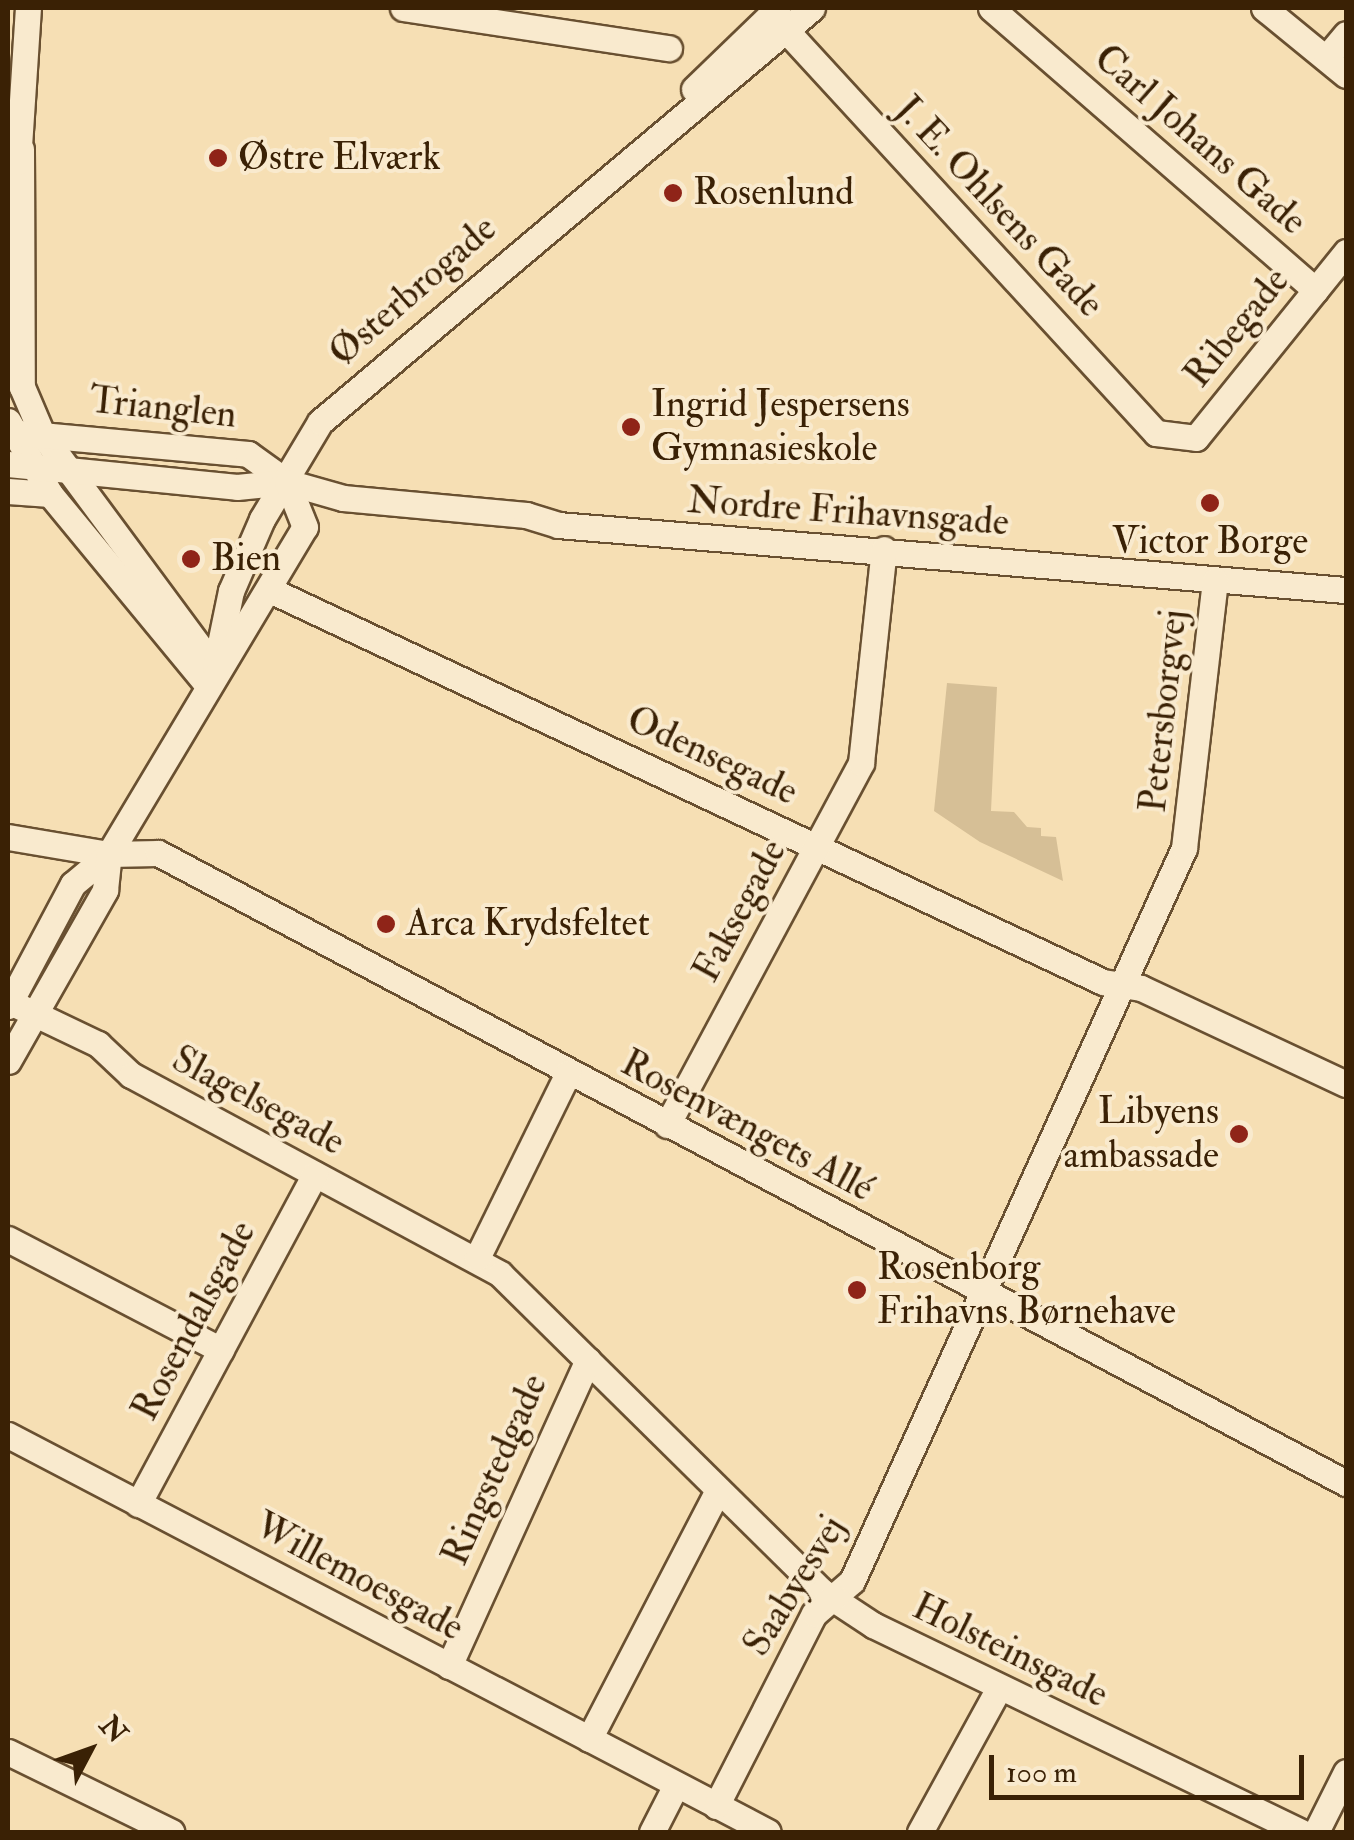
<!DOCTYPE html>
<meta charset="utf-8">
<style>
body{margin:0}
#map{position:relative;width:1354px;height:1840px;overflow:hidden;background:#f6dfb4;font-family:"IM FELL Double Pica",serif}
div>[style]{position:absolute}
.green>*{inset:0;background:#d6bf96}
.roads{filter:drop-shadow(2px 0 #695031) drop-shadow(-2px 0 #695031) drop-shadow(0 2px #695031) drop-shadow(0 -2px #695031)}
.minor>*{height:25px;margin:-12.5px;padding:0 12.5px;transform-origin:12.5px;border-radius:12.5px;background:#f9eace}
.dots>*{width:28px;height:28px;translate:-50% -50%;box-sizing:border-box;border:5px solid #f9eace;border-radius:50%}
span{translate:-50% -50%;white-space:nowrap;text-align:center;line-height:1.15;-webkit-text-stroke:8px #f9eace;paint-order:stroke}
.street-label{font-size:38px;color:#3a2105}
.poi-label{font-size:38px;color:#3a2105}
.left{translate:0 -50%;text-align:left}
.right{translate:-100% -50%;text-align:right}
.frame{position:absolute;inset:0;border:10px solid #3a2105;pointer-events:none}
.north{position:absolute;left:40px;top:1700px;width:100px;height:100px;-webkit-text-stroke:8px #f9eace;paint-order:stroke;rotate:49deg;font-size:28px;font-weight:700;line-height:40px;text-align:center;color:#3a2105}
.north::after{content:'';display:block;margin:auto;width:35px;height:45px;background:#3a2105;clip-path:polygon(50% 0,100% 100%,50% 72%,0 100%)}
.scale{position:absolute;left:989px;top:1755px;width:315px;height:45px;box-sizing:border-box;border:5px solid #3a2105;border-top:0;padding-left:12px;font-size:30px;line-height:35px;white-space:nowrap;color:#3a2105;-webkit-text-stroke:8px #f9eace;paint-order:stroke}
</style>
<div id="map">
<div class="green">
<div style="clip-path:polygon(947px 683px,997px 687px,991px 811px,1014px 812px,1027px 827px,1041px 828px,1041px 836px,1056px 837px,1063px 881px,980px 842px,934px 811px)"></div>
</div>
<div class="roads">
<div class="minor">
<div style="left:403px;top:8px;width:269px;rotate:8.6deg"></div>
<div style="left:991px;top:8px;width:430px;rotate:41deg"></div>
<div style="left:1264px;top:8px;width:106px;rotate:39.3deg"></div>
<div style="left:771px;top:14px;width:569px;rotate:47.42deg"></div>
<div style="left:1156px;top:433px;width:40px;rotate:7.1deg"></div>
<div style="left:1196px;top:438px;width:239px;rotate:-51.1deg"></div>
<div style="left:1326px;top:58px;width:31px;rotate:-50deg"></div>
<div style="left:694px;top:89px;width:117px;rotate:-44deg"></div>
<div style="left:21px;top:149px;width:238px;rotate:89.8deg"></div>
<div style="left:22px;top:387px;width:51px;rotate:66.9deg"></div>
<div style="left:42px;top:434px;width:291px;rotate:53.5deg"></div>
<div style="left:18px;top:162px;width:154px;rotate:-86.3deg"></div>
<div style="left:8px;top:421px;width:84px;rotate:60.1deg"></div>
<div style="left:50px;top:494px;width:245px;rotate:50.5deg"></div>
<div style="left:8px;top:432px;width:241px;rotate:5.2deg"></div>
<div style="left:248px;top:454px;width:48px;rotate:35.7deg"></div>
<div style="left:287px;top:482px;width:58px;rotate:15.9deg"></div>
<div style="left:343px;top:498px;width:184px;rotate:5.3deg"></div>
<div style="left:526px;top:515px;width:34px;rotate:17deg"></div>
<div style="left:558px;top:525px;width:791px;rotate:4.72deg"></div>
<div style="left:8px;top:464px;width:230px;rotate:5.7deg"></div>
<div style="left:237px;top:487px;width:50px;rotate:-5.7deg"></div>
<div style="left:8px;top:491px;width:42px;rotate:4.1deg"></div>
<div style="left:270px;top:590px;width:921px;rotate:25.2deg"></div>
<div style="left:1103px;top:982px;width:38px;rotate:9deg"></div>
<div style="left:1141px;top:988px;width:226px;rotate:25.1deg"></div>
<div style="left:215px;top:668px;width:79px;rotate:-78.3deg"></div>
<div style="left:231px;top:591px;width:78px;rotate:-66.7deg"></div>
<div style="left:262px;top:519px;width:113px;rotate:-59.1deg"></div>
<div style="left:320px;top:422px;width:643px;rotate:-40.08deg"></div>
<div style="left:8px;top:837px;width:102px;rotate:9.6deg"></div>
<div style="left:109px;top:854px;width:49px;rotate:-1.2deg"></div>
<div style="left:158px;top:853px;width:1345px;rotate:27.94deg"></div>
<div style="left:10px;top:1002px;width:98px;rotate:25.5deg"></div>
<div style="left:98px;top:1044px;width:45px;rotate:43.2deg"></div>
<div style="left:131px;top:1075px;width:419px;rotate:28.3deg"></div>
<div style="left:500px;top:1274px;width:450px;rotate:44.6deg"></div>
<div style="left:820px;top:1590px;width:64px;rotate:33.4deg"></div>
<div style="left:873px;top:1625px;width:475px;rotate:25.8deg"></div>
<div style="left:8px;top:1006px;width:138px;rotate:-62deg"></div>
<div style="left:73px;top:884px;width:47px;rotate:-39.8deg"></div>
<div style="left:109px;top:854px;width:381px;rotate:-59.1deg"></div>
<div style="left:305px;top:527px;width:48px;rotate:-111.8deg"></div>
<div style="left:8px;top:1061px;width:197px;rotate:-60.4deg"></div>
<div style="left:105px;top:890px;width:36px;rotate:-84deg"></div>
<div style="left:667px;top:1125px;width:411px;rotate:-61.8deg"></div>
<div style="left:861px;top:763px;width:215px;rotate:-83.9deg"></div>
<div style="left:8px;top:1239px;width:240px;rotate:27.5deg"></div>
<div style="left:477px;top:1258px;width:206px;rotate:-63.8deg"></div>
<div style="left:8px;top:1435px;width:857px;rotate:27.58deg"></div>
<div style="left:138px;top:1504px;width:374px;rotate:-61.8deg"></div>
<div style="left:449px;top:1666px;width:336px;rotate:-65.6deg"></div>
<div style="left:589px;top:1739px;width:280px;rotate:-62.6deg"></div>
<div style="left:8px;top:1752px;width:182px;rotate:26.1deg"></div>
<div style="left:716px;top:1806px;width:216px;rotate:-63deg"></div>
<div style="left:814px;top:1614px;width:50px;rotate:-41deg"></div>
<div style="left:852px;top:1581px;width:805px;rotate:-65.63deg"></div>
<div style="left:1184px;top:848px;width:269px;rotate:-83.4deg"></div>
<div style="left:652px;top:1832px;width:53px;rotate:-62.9deg"></div>
<div style="left:920px;top:1832px;width:164px;rotate:-61.3deg"></div>
<div style="left:1316px;top:1832px;width:67px;rotate:-63.4deg"></div>
</div>
</div>
<div class="dots">
<div style="left:218px;top:158px;background:#8f2418"></div>
<div style="left:673px;top:193px;background:#8f2418"></div>
<div style="left:631px;top:427px;background:#8f2418"></div>
<div style="left:1210px;top:503px;background:#8f2418"></div>
<div style="left:191px;top:559px;background:#8f2418"></div>
<div style="left:386px;top:924px;background:#8f2418"></div>
<div style="left:1239px;top:1134px;background:#8f2418"></div>
<div style="left:857px;top:1290px;background:#8f2418"></div>
</div>
<div class="street-label">
<span style="left:1200px;top:140px;rotate:41deg">Carl Johans Gade</span>
<span style="left:999px;top:207px;rotate:47deg">J. E. Ohlsens Gade</span>
<span style="left:413px;top:291px;rotate:-41deg">Østerbrogade</span>
<span style="left:1237px;top:328px;rotate:-51deg">Ribegade</span>
<span style="left:163px;top:408px;rotate:6deg">Trianglen</span>
<span style="left:848px;top:512px;rotate:4deg">Nordre Frihavnsgade</span>
<span style="left:1164px;top:711px;rotate:-84deg">Petersborgvej</span>
<span style="left:712px;top:756px;rotate:25deg">Odensegade</span>
<span style="left:740px;top:911px;rotate:-62deg">Faksegade</span>
<span style="left:258px;top:1101px;rotate:28deg">Slagelsegade</span>
<span style="left:747px;top:1126px;rotate:28deg">Rosenvængets Allé</span>
<span style="left:194px;top:1321px;rotate:-62deg">Rosendalsgade</span>
<span style="left:495px;top:1470px;rotate:-66deg">Ringstedgade</span>
<span style="left:359px;top:1577px;rotate:28deg">Willemoesgade</span>
<span style="left:795px;top:1586px;rotate:-58deg">Saabyesvej</span>
<span style="left:1010px;top:1651px;rotate:26deg">Holsteinsgade</span>
</div>
<div class="poi-label">
<span class="left" style="left:238px;top:158px">Østre Elværk</span>
<span class="left" style="left:693px;top:193px">Rosenlund</span>
<span class="left" style="left:651px;top:427px">Ingrid Jespersens<br>Gymnasieskole</span>
<span style="left:1210px;top:542px">Victor Borge</span>
<span class="left" style="left:211px;top:559px">Bien</span>
<span class="left" style="left:406px;top:924px">Arca Krydsfeltet</span>
<span class="right" style="left:1219px;top:1134px">Libyens<br>ambassade</span>
<span class="left" style="left:877px;top:1290px">Rosenborg<br>Frihavns Børnehave</span>
</div>
<div class="frame"></div>
<div class="north">N</div>
<div class="scale">100 m</div>
</div>
